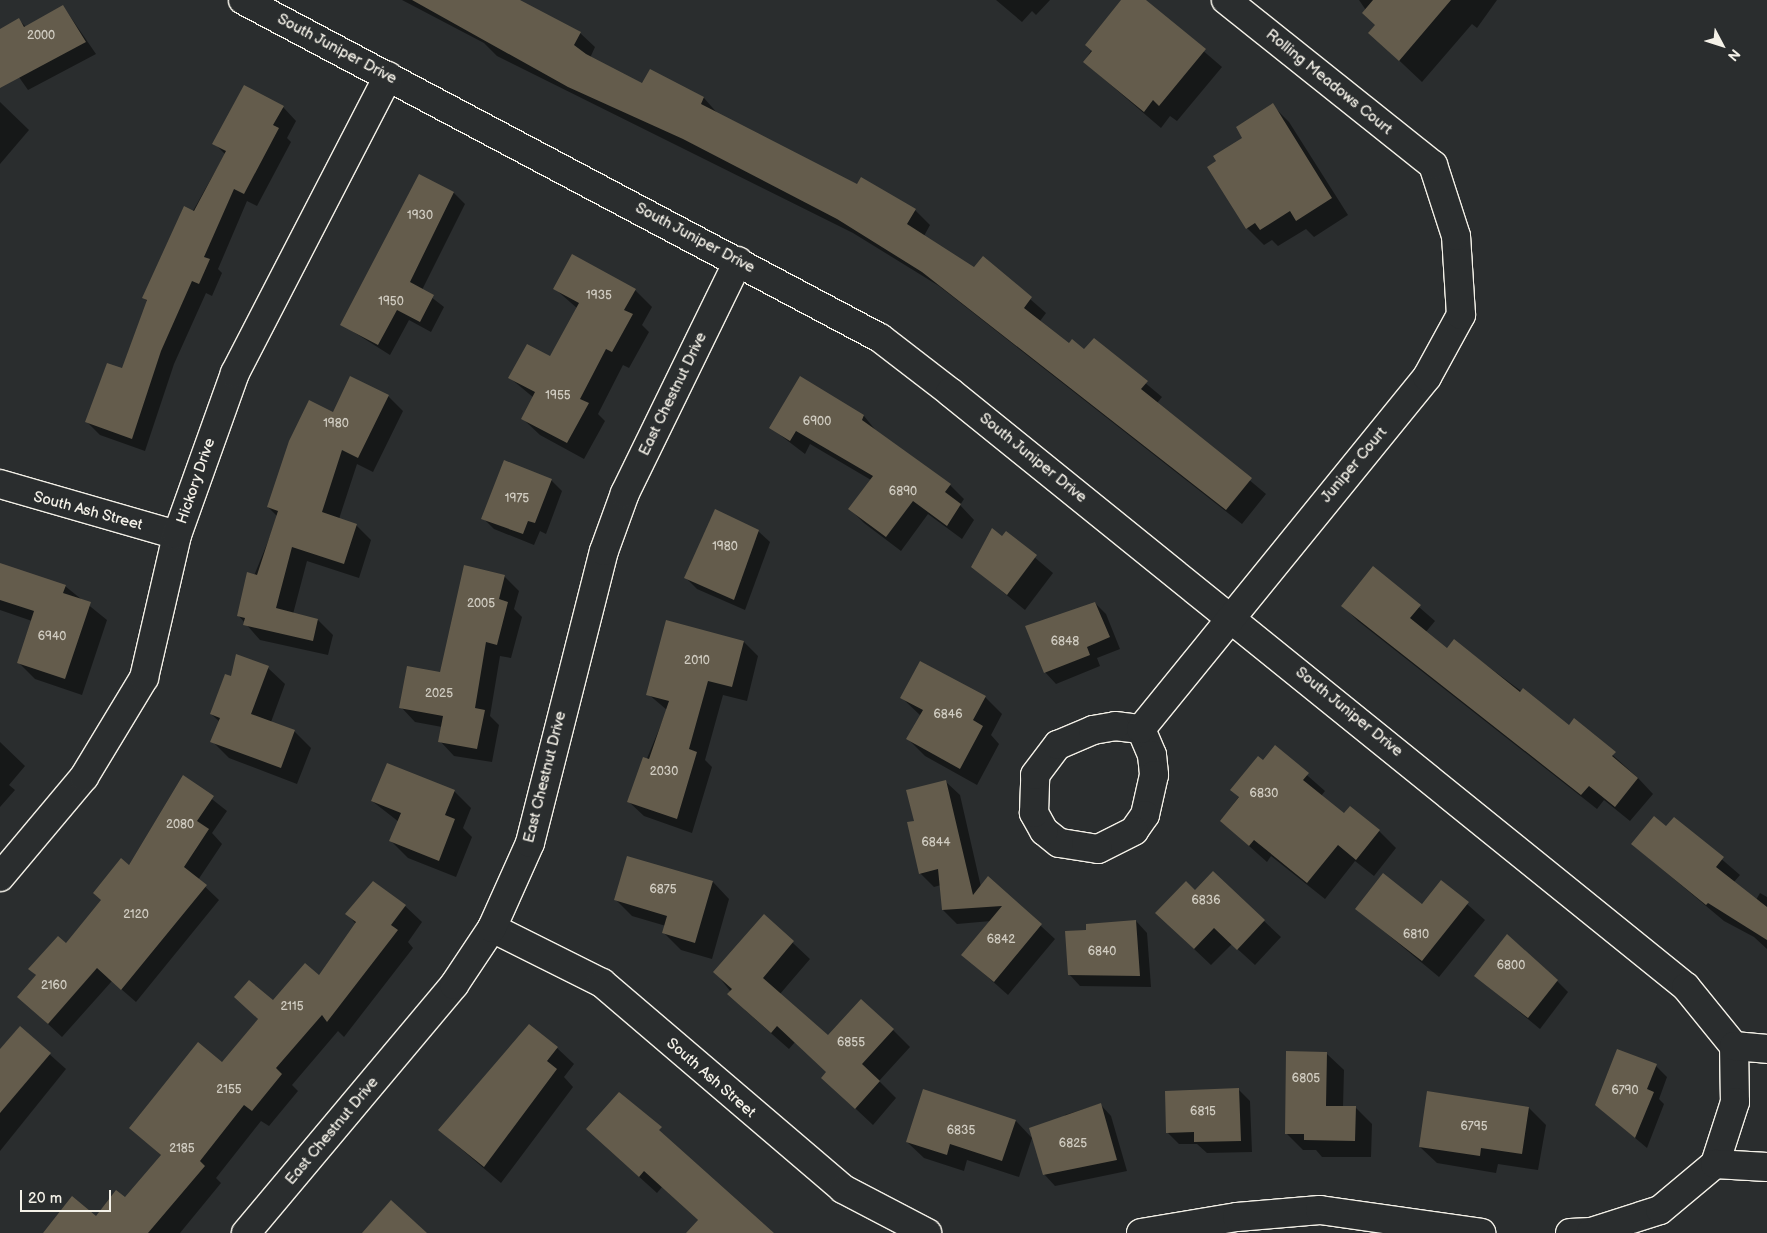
<!DOCTYPE html>
<style>
body{margin:0}
#map{position:relative;width:1767px;height:1233px;overflow:hidden;background:#2a2d2e;font-family:"Balsamiq Sans",sans-serif}
div>[style]{position:absolute}
.shadow>*{inset:0;background:#0007}
.building>*{inset:0;background:#645c4c}
.roads{filter:drop-shadow(1px 0 #f4f1e8) drop-shadow(-1px 0 #f4f1e8) drop-shadow(0 1px #f4f1e8) drop-shadow(0 -1px #f4f1e8)}
.minor>*{height:28px;margin:-14px;padding:0 14px;transform-origin:14px;border-radius:14px;background:#2a2d2e}
span{translate:-50% -50%;white-space:nowrap;text-align:center;line-height:1.15;-webkit-text-stroke:4.5px #2a2d2e;paint-order:stroke}
.number-label{font-size:12px;color:#d0ccc1}
.number-label span{-webkit-text-stroke-width:0}
.street-label{font-size:15px;color:#f4f1e8}
.north{position:absolute;left:1697px;top:20px;width:50px;height:50px;-webkit-text-stroke:4px #2a2d2e;paint-order:stroke;rotate:130deg;font-size:14px;font-weight:700;line-height:20px;text-align:center;color:#f4f1e8}
.north::after{content:'';display:block;margin:auto;width:18px;height:22px;background:#f4f1e8;clip-path:polygon(50% 0,100% 100%,50% 72%,0 100%)}
.scale{position:absolute;left:20px;top:1190px;width:91px;height:22px;box-sizing:border-box;border:2px solid #f4f1e8;border-top:0;padding-left:6px;font-size:15px;line-height:18px;white-space:nowrap;color:#f4f1e8;-webkit-text-stroke:4px #2a2d2e;paint-order:stroke}
</style>
<div id="map">
<div class="shadow">
<div style="clip-path:polygon(402px 0,483px 0,580px 33px,595px 47px,590px 58px,643px 85px,650px 70px,704px 98px,718px 114px,857px 186px,915px 210px,930px 225px,924px 236px,975px 269px,983px 258px,1046px 313px,1040px 321px,1069px 345px,1084px 351px,1094px 340px,1162px 397px,1157px 403px,1266px 494px,1242px 524px,939px 286px,853px 233px,497px 56px,484px 43px)"></div>
<div style="clip-path:polygon(996px 0,1050px 0,1036px 15px,1032px 11px,1022px 22px)"></div>
<div style="clip-path:polygon(1123px 0,1144px 0,1222px 67px,1177px 121px,1170px 116px,1161px 128px,1084px 62px)"></div>
<div style="clip-path:polygon(1359px 0,1497px 0,1477px 28px,1472px 24px,1422px 82px,1369px 32px,1376px 25px)"></div>
<div style="clip-path:polygon(63px 6px,96px 54px,28px 90px,0 50px,0 30px,19px 20px,26px 27px)"></div>
<div style="clip-path:polygon(244px 86px,283px 107px,296px 121px,287px 138px,291px 142px,257px 206px,247px 201px,218px 269px,222px 273px,212px 296px,206px 293px,174px 364px,145px 451px,100px 435px,87px 422px,123px 370px,148px 302px,144px 298px,225px 154px,214px 143px)"></div>
<div style="clip-path:polygon(0 102px,29px 130px,0 164px)"></div>
<div style="clip-path:polygon(1272px 105px,1289px 122px,1348px 215px,1314px 237px,1306px 229px,1278px 246px,1272px 240px,1264px 245px,1247px 228px,1244px 138px)"></div>
<div style="clip-path:polygon(420px 176px,454px 193px,465px 204px,422px 290px,444px 307px,431px 332px,409px 320px,390px 355px,341px 324px)"></div>
<div style="clip-path:polygon(554px 288px,635px 290px,652px 307px,642px 325px,649px 332px,629px 368px,623px 365px,598px 414px,605px 421px,584px 459px,540px 435px,523px 419px,534px 398px,510px 378px,550px 358px,578px 309px)"></div>
<div style="clip-path:polygon(800px 378px,864px 416px,877px 432px,950px 485px,964px 499px,960px 505px,974px 520px,962px 539px,928px 514px,901px 551px,864px 523px,850px 509px,871px 480px,810px 444px,805px 454px,771px 428px)"></div>
<div style="clip-path:polygon(388px 396px,403px 411px,373px 472px,357px 464px,339px 519px,356px 525px,371px 540px,359px 578px,307px 561px,293px 614px,318px 620px,333px 635px,328px 655px,260px 640px,238px 615px,278px 517px,268px 507px,333px 414px)"></div>
<div style="clip-path:polygon(551px 480px,562px 491px,546px 534px,540px 531px,534px 545px,494px 529px,483px 518px)"></div>
<div style="clip-path:polygon(758px 531px,770px 542px,745px 610px,697px 589px,686px 578px)"></div>
<div style="clip-path:polygon(1006px 533px,1053px 573px,1025px 610px,972px 567px)"></div>
<div style="clip-path:polygon(0 564px,65px 586px,107px 620px,82px 695px,35px 679px,18px 662px,32px 621px,0 610px)"></div>
<div style="clip-path:polygon(1374px 568px,1435px 621px,1425px 633px,1447px 650px,1454px 641px,1569px 727px,1574px 720px,1638px 778px,1653px 794px,1630px 821px,1604px 800px,1597px 809px,1358px 621px,1343px 606px)"></div>
<div style="clip-path:polygon(504px 576px,519px 591px,514px 609px,522px 617px,511px 658px,500px 656px,490px 716px,499px 725px,492px 762px,454px 756px,440px 741px,442px 727px,415px 722px,401px 707px,441px 674px)"></div>
<div style="clip-path:polygon(1095px 603px,1106px 614px,1120px 649px,1097px 658px,1100px 666px,1056px 684px,1045px 672px)"></div>
<div style="clip-path:polygon(744px 642px,758px 656px,747px 701px,723px 695px,705px 760px,712px 767px,692px 833px,644px 816px,629px 802px,667px 710px,648px 694px)"></div>
<div style="clip-path:polygon(921px 662px,985px 697px,1002px 714px,991px 735px,999px 744px,977px 785px,925px 756px,908px 739px,921px 716px,902px 698px)"></div>
<div style="clip-path:polygon(268px 668px,285px 684px,271px 722px,294px 731px,311px 748px,297px 784px,229px 758px,212px 741px,220px 722px,211px 714px,232px 678px)"></div>
<div style="clip-path:polygon(0 742px,25px 766px,9px 785px,15px 790px,0 807px)"></div>
<div style="clip-path:polygon(1275px 747px,1325px 791px,1321px 796px,1344px 815px,1379px 831px,1396px 848px,1374px 876px,1355px 861px,1325px 899px,1271px 856px,1267px 862px,1221px 821px)"></div>
<div style="clip-path:polygon(184px 777px,227px 811px,212px 833px,222px 844px,198px 880px,219px 900px,136px 1002px,112px 981px,62px 1037px,19px 997px,37px 976px,30px 969px,66px 945px,130px 867px)"></div>
<div style="clip-path:polygon(946px 782px,960px 795px,981px 887px,989px 878px,1055px 939px,1008px 995px,963px 955px,991px 921px,957px 924px,943px 910px,941px 885px,934px 887px,920px 873px)"></div>
<div style="clip-path:polygon(454px 791px,471px 808px,463px 828px,472px 837px,456px 877px,408px 858px,391px 841px,399px 822px,372px 801px)"></div>
<div style="clip-path:polygon(1675px 819px,1740px 875px,1734px 882px,1756px 900px,1760px 893px,1767px 897px,1767px 949px,1754px 937px,1724px 921px,1632px 844px,1667px 828px)"></div>
<div style="clip-path:polygon(713px 882px,729px 899px,712px 959px,681px 950px,664px 933px,666px 926px,632px 916px,615px 899px)"></div>
<div style="clip-path:polygon(1442px 882px,1485px 920px,1439px 977px,1357px 909px,1422px 906px)"></div>
<div style="clip-path:polygon(1196px 891px,1264px 921px,1281px 937px,1255px 965px,1232px 944px,1211px 965px,1174px 930px)"></div>
<div style="clip-path:polygon(405px 906px,422px 922px,408px 942px,413px 948px,344px 1037px,338px 1031px,292px 1085px,298px 1091px,269px 1126px,261px 1121px,216px 1178px,221px 1183px,180px 1233px,47px 1233px,96px 1217px,125px 1199px,162px 1156px,131px 1128px,222px 1064px,259px 1020px,235px 997px,273px 1002px,319px 977px,356px 924px,347px 914px)"></div>
<div style="clip-path:polygon(764px 916px,810px 959px,780px 994px,828px 1037px,893px 1030px,910px 1047px,879px 1081px,896px 1098px,873px 1125px,823px 1078px,827px 1072px,795px 1042px,789px 1049px,746px 1011px,715px 972px)"></div>
<div style="clip-path:polygon(1136px 921px,1147px 933px,1151px 987px,1080px 986px,1069px 974px,1087px 931px)"></div>
<div style="clip-path:polygon(1476px 976px,1557px 981px,1568px 992px,1540px 1029px)"></div>
<div style="clip-path:polygon(20px 1028px,66px 1069px,0 1151px,0 1051px)"></div>
<div style="clip-path:polygon(557px 1048px,574px 1064px,564px 1077px,573px 1087px,501px 1183px,439px 1130px)"></div>
<div style="clip-path:polygon(1327px 1054px,1344px 1070px,1343px 1107px,1355px 1107px,1372px 1124px,1371px 1157px,1322px 1157px,1316px 1150px,1303px 1150px,1286px 1133px)"></div>
<div style="clip-path:polygon(1656px 1066px,1667px 1077px,1659px 1099px,1664px 1104px,1647px 1148px,1596px 1105px)"></div>
<div style="clip-path:polygon(1239px 1090px,1250px 1101px,1252px 1152px,1207px 1153px,1197px 1144px,1179px 1144px,1168px 1133px)"></div>
<div style="clip-path:polygon(1100px 1104px,1111px 1116px,1127px 1171px,1055px 1186px,1044px 1174px,1065px 1115px)"></div>
<div style="clip-path:polygon(1529px 1108px,1546px 1125px,1538px 1170px,1498px 1164px,1496px 1173px,1437px 1163px,1420px 1147px)"></div>
<div style="clip-path:polygon(1016px 1121px,1032px 1138px,1019px 1177px,967px 1160px,964px 1171px,924px 1158px,907px 1142px)"></div>
<div style="clip-path:polygon(605px 1146px,772px 1233px,692px 1233px,699px 1221px,662px 1187px,657px 1193px)"></div>
</div>
<div class="building">
<div style="clip-path:polygon(412px 0,520px 0,581px 32px,574px 45px,586px 54px,642px 83px,650px 69px,704px 97px,701px 104px,744px 126px,857px 184px,861px 177px,916px 209px,907px 224px,974px 267px,983px 256px,1032px 297px,1024px 308px,1069px 343px,1072px 339px,1084px 349px,1094px 338px,1148px 381px,1141px 389px,1252px 478px,1226px 510px,922px 272px,837px 219px,683px 139px,568px 87px)"></div>
<div style="clip-path:polygon(1121px 0,1146px 0,1206px 49px,1159px 106px,1153px 100px,1144px 112px,1083px 62px,1092px 51px,1085px 45px)"></div>
<div style="clip-path:polygon(1373px 0,1451px 0,1399px 61px,1368px 33px,1375px 25px,1362px 13px)"></div>
<div style="clip-path:polygon(63px 5px,86px 42px,0 88px,0 29px,19px 18px,24px 27px)"></div>
<div style="clip-path:polygon(244px 85px,284px 106px,273px 125px,279px 128px,244px 194px,234px 189px,204px 257px,210px 259px,199px 284px,192px 281px,161px 351px,132px 439px,85px 422px,107px 363px,122px 368px,147px 300px,142px 298px,184px 206px,194px 211px,226px 151px,212px 144px)"></div>
<div style="clip-path:polygon(1273px 103px,1332px 198px,1296px 221px,1290px 211px,1260px 230px,1255px 223px,1246px 229px,1207px 167px,1216px 161px,1213px 156px,1242px 138px,1236px 127px)"></div>
<div style="clip-path:polygon(419px 174px,454px 192px,410px 282px,434px 295px,420px 322px,397px 310px,378px 345px,340px 325px)"></div>
<div style="clip-path:polygon(572px 254px,636px 289px,624px 310px,633px 314px,612px 352px,606px 349px,580px 399px,589px 403px,567px 443px,521px 419px,535px 392px,508px 378px,527px 344px,550px 356px,579px 303px,553px 289px)"></div>
<div style="clip-path:polygon(350px 376px,389px 395px,358px 458px,342px 450px,322px 512px,357px 524px,344px 564px,292px 547px,276px 608px,318px 619px,313px 641px,243px 625px,245px 618px,237px 616px,247px 572px,257px 575px,278px 511px,267px 507px,289px 441px,309px 400px,333px 412px)"></div>
<div style="clip-path:polygon(800px 376px,864px 415px,862px 420px,951px 484px,945px 492px,961px 504px,947px 526px,913px 501px,886px 537px,848px 509px,873px 476px,796px 431px,790px 441px,769px 428px)"></div>
<div style="clip-path:polygon(504px 460px,552px 479px,535px 523px,528px 521px,523px 534px,481px 519px)"></div>
<div style="clip-path:polygon(715px 509px,759px 530px,734px 600px,684px 578px)"></div>
<div style="clip-path:polygon(992px 528px,1002px 536px,1006px 531px,1037px 555px,1007px 595px,971px 567px)"></div>
<div style="clip-path:polygon(0 563px,66px 585px,63px 593px,91px 602px,65px 679px,17px 663px,34px 611px,0 600px)"></div>
<div style="clip-path:polygon(464px 565px,505px 575px,499px 599px,508px 602px,497px 645px,486px 642px,475px 708px,485px 710px,477px 749px,438px 742px,443px 716px,399px 708px,407px 666px,440px 672px)"></div>
<div style="clip-path:polygon(1373px 566px,1421px 605px,1410px 618px,1447px 648px,1454px 639px,1520px 692px,1523px 688px,1569px 725px,1574px 718px,1616px 752px,1612px 756px,1638px 778px,1615px 807px,1589px 786px,1581px 795px,1341px 606px)"></div>
<div style="clip-path:polygon(1095px 602px,1110px 637px,1087px 647px,1090px 655px,1044px 673px,1025px 626px)"></div>
<div style="clip-path:polygon(666px 620px,744px 641px,732px 687px,708px 681px,689px 749px,697px 752px,677px 819px,627px 802px,643px 757px,649px 759px,669px 701px,646px 695px)"></div>
<div style="clip-path:polygon(236px 654px,269px 666px,251px 714px,295px 730px,281px 768px,210px 742px,220px 718px,210px 714px,225px 674px,231px 676px)"></div>
<div style="clip-path:polygon(920px 661px,986px 696px,973px 720px,983px 726px,960px 769px,906px 739px,923px 710px,900px 698px)"></div>
<div style="clip-path:polygon(1275px 745px,1309px 773px,1303px 780px,1344px 813px,1350px 806px,1380px 830px,1356px 860px,1338px 845px,1307px 883px,1254px 840px,1249px 846px,1220px 821px,1239px 797px,1230px 790px,1258px 756px,1263px 760px)"></div>
<div style="clip-path:polygon(387px 763px,455px 790px,445px 815px,455px 819px,439px 861px,389px 841px,401px 813px,371px 801px)"></div>
<div style="clip-path:polygon(183px 775px,214px 796px,197px 821px,209px 829px,184px 867px,207px 885px,121px 990px,97px 968px,48px 1024px,17px 997px,36px 975px,28px 969px,58px 936px,66px 943px,101px 900px,93px 893px,121px 858px,129px 865px)"></div>
<div style="clip-path:polygon(946px 780px,973px 895px,988px 876px,1042px 924px,994px 982px,961px 955px,1002px 906px,942px 910px,938px 869px,919px 874px,907px 822px,914px 821px,906px 790px)"></div>
<div style="clip-path:polygon(1654px 816px,1666px 826px,1674px 817px,1724px 857px,1716px 867px,1767px 907px,1767px 940px,1708px 903px,1706px 905px,1631px 844px)"></div>
<div style="clip-path:polygon(627px 856px,713px 881px,695px 943px,662px 933px,667px 916px,614px 900px)"></div>
<div style="clip-path:polygon(1213px 871px,1265px 920px,1237px 950px,1214px 928px,1194px 949px,1155px 913px,1186px 881px,1195px 890px)"></div>
<div style="clip-path:polygon(1383px 873px,1422px 904px,1441px 880px,1469px 902px,1422px 961px,1355px 909px)"></div>
<div style="clip-path:polygon(373px 881px,406px 905px,391px 925px,398px 930px,327px 1022px,322px 1015px,276px 1068px,282px 1074px,252px 1111px,244px 1105px,200px 1161px,205px 1166px,148px 1233px,43px 1233px,72px 1196px,96px 1216px,116px 1190px,125px 1197px,161px 1155px,129px 1128px,198px 1042px,222px 1062px,258px 1019px,234px 997px,249px 980px,273px 1000px,305px 963px,319px 975px,356px 922px,345px 914px)"></div>
<div style="clip-path:polygon(764px 914px,794px 941px,763px 978px,828px 1035px,861px 999px,894px 1029px,862px 1064px,880px 1081px,855px 1109px,821px 1078px,826px 1072px,777px 1026px,771px 1033px,727px 994px,732px 989px,713px 972px)"></div>
<div style="clip-path:polygon(1136px 920px,1140px 976px,1068px 975px,1065px 931px,1086px 930px,1086px 924px)"></div>
<div style="clip-path:polygon(1507px 934px,1558px 980px,1528px 1018px,1474px 976px)"></div>
<div style="clip-path:polygon(529px 1024px,558px 1047px,547px 1061px,557px 1069px,484px 1167px,438px 1130px)"></div>
<div style="clip-path:polygon(20px 1026px,51px 1053px,0 1113px,0 1049px)"></div>
<div style="clip-path:polygon(1617px 1049px,1657px 1064px,1647px 1089px,1654px 1092px,1635px 1138px,1595px 1105px)"></div>
<div style="clip-path:polygon(1286px 1051px,1327px 1052px,1326px 1106px,1356px 1106px,1355px 1141px,1304px 1140px,1304px 1134px,1285px 1134px)"></div>
<div style="clip-path:polygon(1239px 1088px,1241px 1141px,1194px 1142px,1194px 1132px,1166px 1133px,1165px 1091px)"></div>
<div style="clip-path:polygon(923px 1089px,1016px 1120px,1002px 1161px,950px 1144px,947px 1155px,906px 1142px)"></div>
<div style="clip-path:polygon(1427px 1091px,1529px 1107px,1522px 1154px,1481px 1148px,1480px 1156px,1419px 1147px)"></div>
<div style="clip-path:polygon(619px 1092px,662px 1127px,659px 1130px,774px 1233px,686px 1233px,698px 1220px,644px 1171px,639px 1177px,586px 1129px)"></div>
<div style="clip-path:polygon(1101px 1103px,1117px 1160px,1043px 1175px,1029px 1128px)"></div>
<div style="clip-path:polygon(391px 1200px,427px 1233px,362px 1233px)"></div>
</div>
<div class="roads">
<div class="minor">
<div style="left:243px;top:0;width:721px;rotate:27.95deg"></div>
<div style="left:880px;top:338px;width:88px;rotate:37.6deg"></div>
<div style="left:950px;top:392px;width:946px;rotate:38.95deg"></div>
<div style="left:1686px;top:987px;width:76px;rotate:50.9deg"></div>
<div style="left:1734px;top:1046px;width:56px;rotate:89deg"></div>
<div style="left:1735px;top:1102px;width:65px;rotate:107.9deg"></div>
<div style="left:0;top:484px;width:184px;rotate:16.1deg"></div>
<div style="left:1115px;top:726px;width:26px;rotate:7deg"></div>
<div style="left:1141px;top:729px;width:28px;rotate:67deg"></div>
<div style="left:1152px;top:755px;width:20px;rotate:84deg"></div>
<div style="left:1154px;top:775px;width:41px;rotate:102.7deg"></div>
<div style="left:1145px;top:815px;width:19px;rotate:125deg"></div>
<div style="left:1134px;top:831px;width:40px;rotate:153.4deg"></div>
<div style="left:1098px;top:849px;width:39px;rotate:-171deg"></div>
<div style="left:1059px;top:843px;width:19px;rotate:-141deg"></div>
<div style="left:1044px;top:831px;width:21px;rotate:-119deg"></div>
<div style="left:1034px;top:813px;width:38px;rotate:-88deg"></div>
<div style="left:1035px;top:775px;width:38px;rotate:-53deg"></div>
<div style="left:1058px;top:745px;width:38px;rotate:-23deg"></div>
<div style="left:1093px;top:730px;width:22px;rotate:-10deg"></div>
<div style="left:1141px;top:729px;width:454px;rotate:-50.9deg"></div>
<div style="left:1427px;top:377px;width:71px;rotate:-61.3deg"></div>
<div style="left:1461px;top:315px;width:79px;rotate:-93.6deg"></div>
<div style="left:1456px;top:236px;width:75px;rotate:-107.9deg"></div>
<div style="left:1433px;top:165px;width:265px;rotate:-141.4deg"></div>
<div style="left:0;top:877px;width:131px;rotate:-50deg"></div>
<div style="left:84px;top:777px;width:116px;rotate:-58.8deg"></div>
<div style="left:144px;top:678px;width:147px;rotate:-77deg"></div>
<div style="left:177px;top:535px;width:172px;rotate:-70.3deg"></div>
<div style="left:235px;top:373px;width:334px;rotate:-62.7deg"></div>
<div style="left:492px;top:928px;width:123px;rotate:26.6deg"></div>
<div style="left:602px;top:983px;width:317px;rotate:40.5deg"></div>
<div style="left:843px;top:1189px;width:95px;rotate:27.6deg"></div>
<div style="left:1734px;top:1046px;width:33px;rotate:5deg"></div>
<div style="left:246px;top:1233px;width:324px;rotate:-50deg"></div>
<div style="left:454px;top:985px;width:69px;rotate:-56.3deg"></div>
<div style="left:492px;top:928px;width:93px;rotate:-65.9deg"></div>
<div style="left:530px;top:843px;width:301px;rotate:-75.8deg"></div>
<div style="left:604px;top:551px;width:62px;rotate:-70.1deg"></div>
<div style="left:625px;top:493px;width:258px;rotate:-64deg"></div>
<div style="left:1141px;top:1233px;width:97px;rotate:-9.5deg"></div>
<div style="left:1237px;top:1217px;width:83px;rotate:-4.8deg"></div>
<div style="left:1320px;top:1210px;width:163px;rotate:8.1deg"></div>
<div style="left:1570px;top:1233px;width:21px;rotate:-3deg"></div>
<div style="left:1591px;top:1232px;width:72px;rotate:-17.7deg"></div>
<div style="left:1660px;top:1210px;width:72px;rotate:-39.9deg"></div>
<div style="left:1715px;top:1164px;width:52px;rotate:3.3deg"></div>
</div>
</div>
<div class="number-label">
<span style="left:41px;top:36px">2000</span>
<span style="left:420px;top:216px">1930</span>
<span style="left:599px;top:296px">1935</span>
<span style="left:391px;top:302px">1950</span>
<span style="left:558px;top:396px">1955</span>
<span style="left:817px;top:422px">6900</span>
<span style="left:336px;top:424px">1980</span>
<span style="left:903px;top:492px">6890</span>
<span style="left:517px;top:499px">1975</span>
<span style="left:725px;top:547px">1980</span>
<span style="left:481px;top:604px">2005</span>
<span style="left:52px;top:637px">6940</span>
<span style="left:1065px;top:642px">6848</span>
<span style="left:697px;top:661px">2010</span>
<span style="left:439px;top:694px">2025</span>
<span style="left:948px;top:715px">6846</span>
<span style="left:664px;top:772px">2030</span>
<span style="left:1264px;top:794px">6830</span>
<span style="left:180px;top:825px">2080</span>
<span style="left:936px;top:843px">6844</span>
<span style="left:663px;top:890px">6875</span>
<span style="left:1206px;top:901px">6836</span>
<span style="left:136px;top:915px">2120</span>
<span style="left:1416px;top:935px">6810</span>
<span style="left:1001px;top:940px">6842</span>
<span style="left:1102px;top:952px">6840</span>
<span style="left:1511px;top:966px">6800</span>
<span style="left:54px;top:986px">2160</span>
<span style="left:292px;top:1007px">2115</span>
<span style="left:851px;top:1043px">6855</span>
<span style="left:1306px;top:1079px">6805</span>
<span style="left:229px;top:1090px">2155</span>
<span style="left:1625px;top:1091px">6790</span>
<span style="left:1203px;top:1112px">6815</span>
<span style="left:1474px;top:1127px">6795</span>
<span style="left:961px;top:1131px">6835</span>
<span style="left:1073px;top:1144px">6825</span>
<span style="left:182px;top:1149px">2185</span>
</div>
<div class="street-label">
<span style="left:337px;top:49px;rotate:28deg">South Juniper Drive</span>
<span style="left:1329px;top:82px;rotate:39deg">Rolling Meadows Court</span>
<span style="left:695px;top:238px;rotate:28deg">South Juniper Drive</span>
<span style="left:673px;top:394px;rotate:-64deg">East Chestnut Drive</span>
<span style="left:1033px;top:458px;rotate:39deg">South Juniper Drive</span>
<span style="left:1354px;top:465px;rotate:-50deg">Juniper Court</span>
<span style="left:196px;top:481px;rotate:-71deg">Hickory Drive</span>
<span style="left:88px;top:511px;rotate:15deg">South Ash Street</span>
<span style="left:1349px;top:712px;rotate:39deg">South Juniper Drive</span>
<span style="left:545px;top:777px;rotate:-76deg">East Chestnut Drive</span>
<span style="left:711px;top:1078px;rotate:41deg">South Ash Street</span>
<span style="left:332px;top:1131px;rotate:-50deg">East Chestnut Drive</span>
</div>
<div class="north">N</div>
<div class="scale">20 m</div>
</div>
